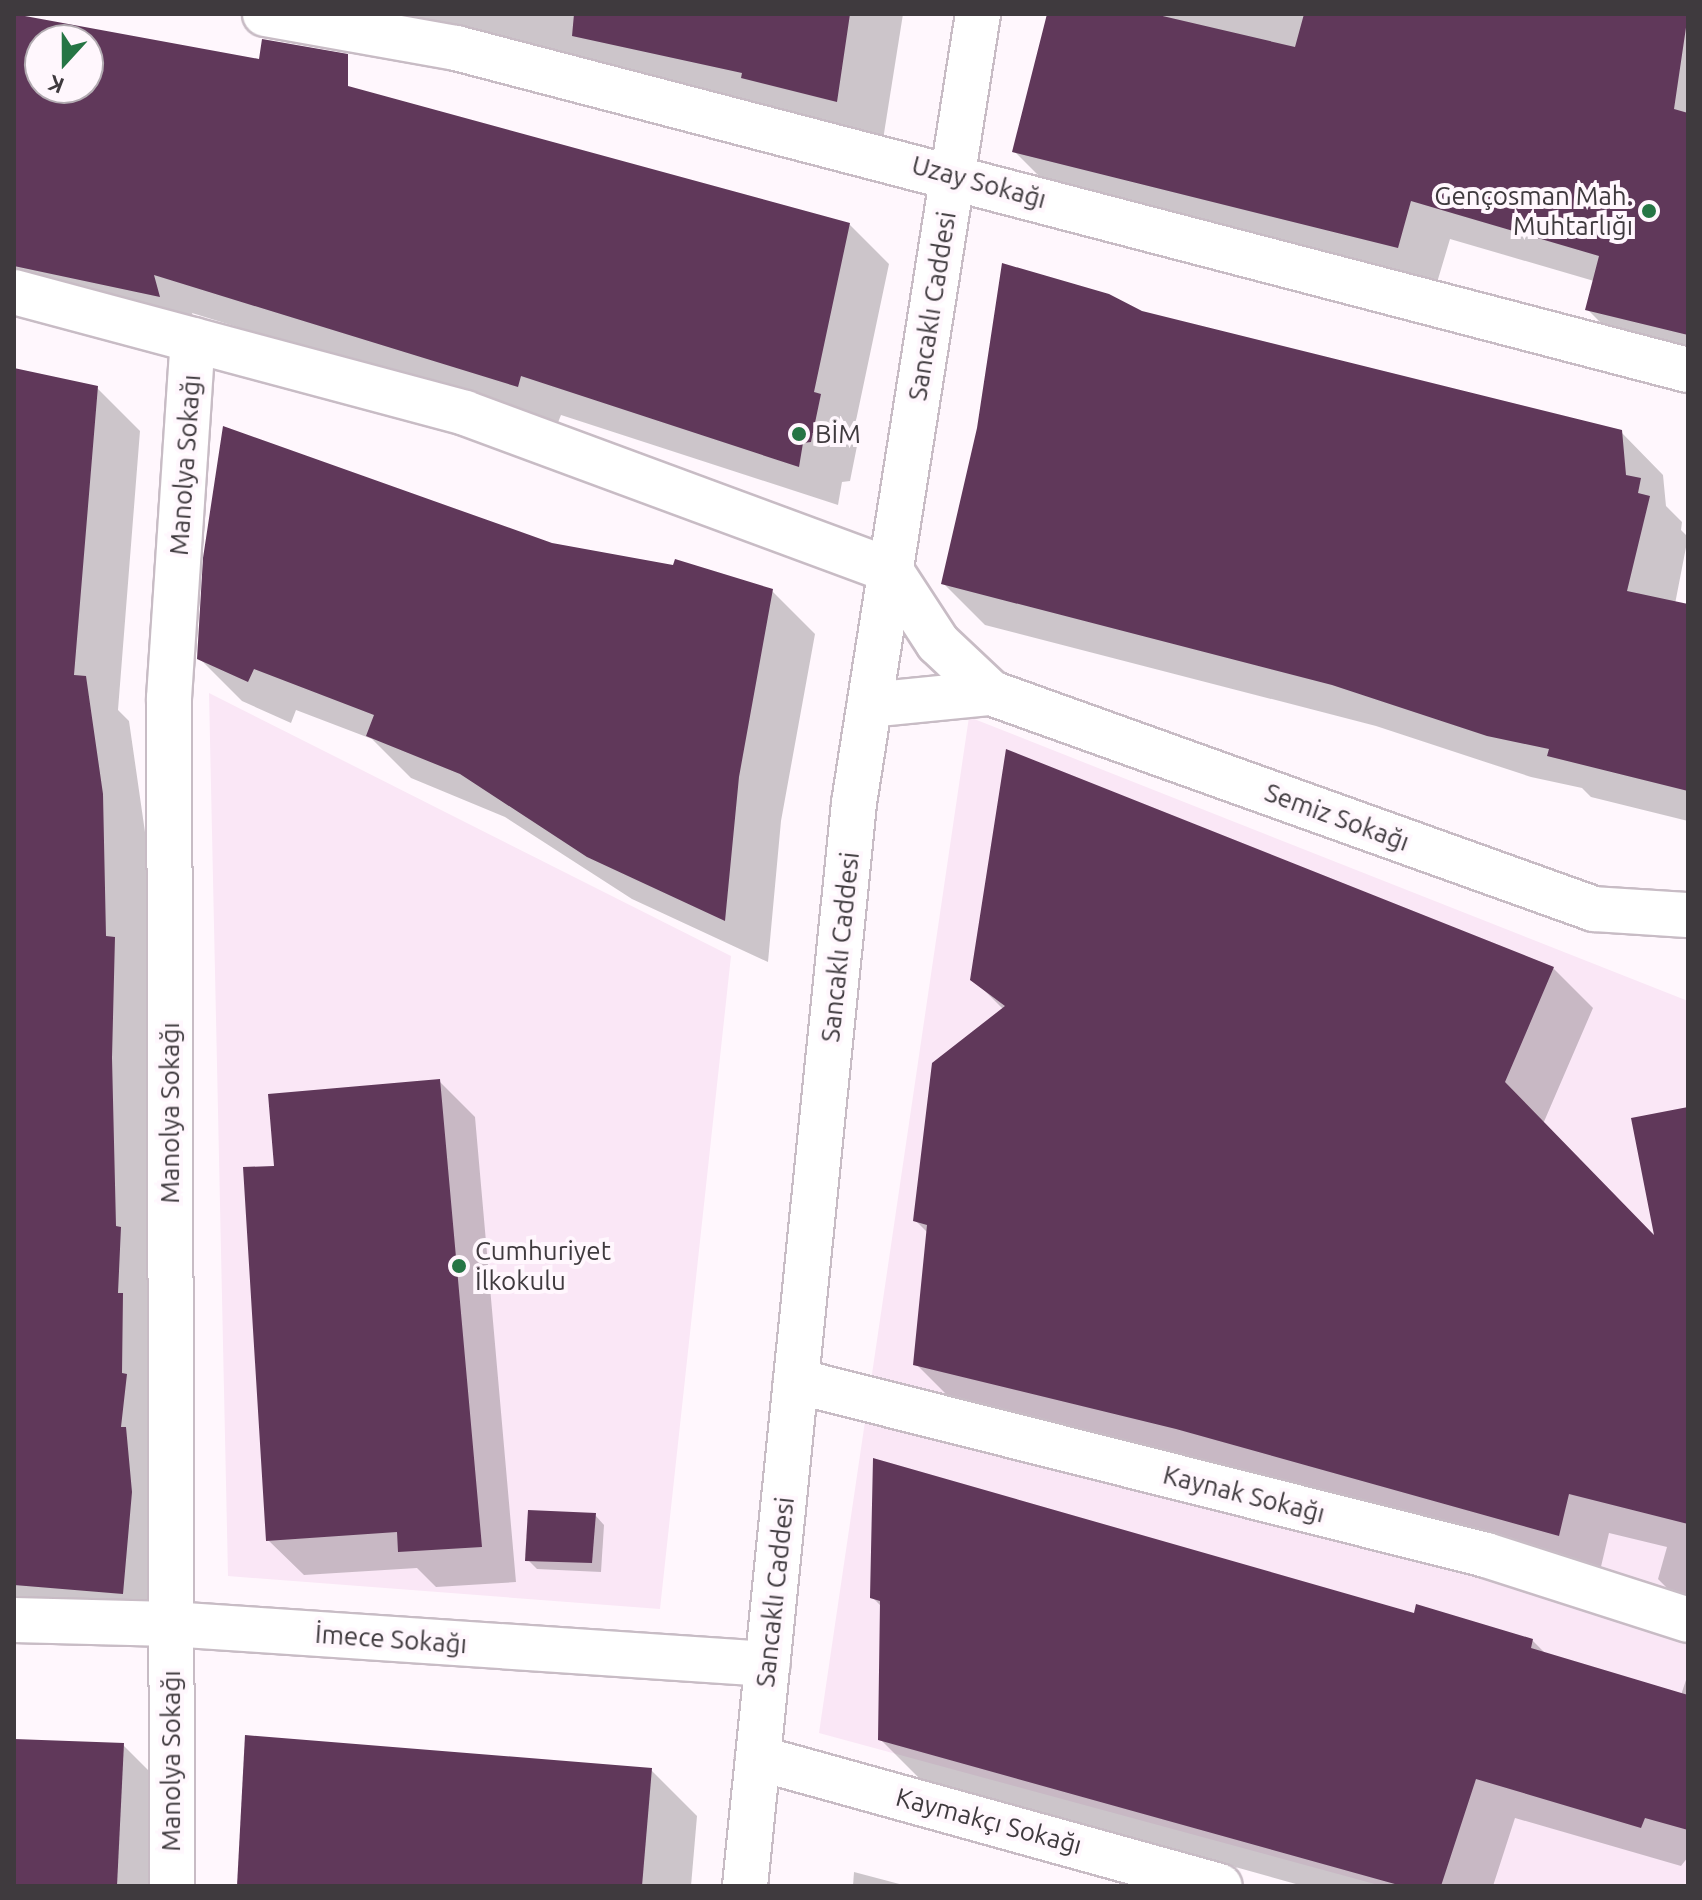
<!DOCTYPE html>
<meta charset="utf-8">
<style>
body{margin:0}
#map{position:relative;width:1702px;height:1900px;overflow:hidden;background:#fff7fd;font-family:Ubuntu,sans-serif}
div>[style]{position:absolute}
.built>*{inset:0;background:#fae7f6}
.shadow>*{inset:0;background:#0003}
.building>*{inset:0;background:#60385a}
.roads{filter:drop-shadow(2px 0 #c8bcc5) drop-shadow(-2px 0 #c8bcc5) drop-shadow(0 2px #c8bcc5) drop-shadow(0 -2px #c8bcc5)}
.minor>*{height:44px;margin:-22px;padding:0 22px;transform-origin:22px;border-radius:22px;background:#fff}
.dots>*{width:22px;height:22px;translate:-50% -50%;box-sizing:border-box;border:4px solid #fff7fd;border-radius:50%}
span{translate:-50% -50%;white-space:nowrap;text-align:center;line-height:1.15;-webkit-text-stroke:8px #fff7fd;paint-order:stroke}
.street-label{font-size:26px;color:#3f3a3e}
.poi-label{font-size:26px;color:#3f3a3e}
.right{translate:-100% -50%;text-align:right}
.left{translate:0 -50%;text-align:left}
.frame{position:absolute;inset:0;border:16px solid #3f3a3e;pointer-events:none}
.north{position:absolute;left:24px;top:24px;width:80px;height:80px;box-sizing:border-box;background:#fff7fd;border:2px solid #b2abb1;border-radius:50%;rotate:201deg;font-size:22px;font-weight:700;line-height:32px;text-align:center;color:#3f3a3e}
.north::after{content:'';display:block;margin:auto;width:28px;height:36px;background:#267545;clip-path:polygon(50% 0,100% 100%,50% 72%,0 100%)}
</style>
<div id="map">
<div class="built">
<div style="clip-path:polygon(209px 693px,731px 956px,660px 1609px,228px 1576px)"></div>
<div style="clip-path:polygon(969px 717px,1688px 1001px,1688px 1886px,1382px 1886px,819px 1733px)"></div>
</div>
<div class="shadow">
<div style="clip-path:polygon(347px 14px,903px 14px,882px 146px)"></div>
<div style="clip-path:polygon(1049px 14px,1688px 14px,1688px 363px,1626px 348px,1587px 309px,1594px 281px,1450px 239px,1436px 286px,1053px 190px,1014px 151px)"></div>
<div style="clip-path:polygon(evenodd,14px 18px,849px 224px,889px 264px,854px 430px,859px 436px,850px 481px,842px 482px,838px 505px,561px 415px,557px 425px,192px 313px,198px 335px,14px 296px,14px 18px,40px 40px,88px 40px,88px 88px,40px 88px,40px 40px)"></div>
<div style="clip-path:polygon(1142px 313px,1621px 432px,1663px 475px,1666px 506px,1682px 522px,1681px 530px,1688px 537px,1675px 604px,1688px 606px,1688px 821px,1591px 797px,1582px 788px,1531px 777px,1376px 726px,985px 625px,943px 583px)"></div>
<div style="clip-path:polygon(14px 370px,97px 388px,140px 431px,118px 710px,129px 721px,146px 839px,166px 1637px,14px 1624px)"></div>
<div style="clip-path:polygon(552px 545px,772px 591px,815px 634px,781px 821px,768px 962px,632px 899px,505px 817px,411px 778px,372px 739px,296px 710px,291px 723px,242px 701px,199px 658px)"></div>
<div style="clip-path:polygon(1553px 968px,1593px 1008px,1543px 1124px,1657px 1240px,1688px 1109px,1688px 1609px,1658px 1579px,1667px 1547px,1609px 1533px,1599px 1575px,956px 1404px,916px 1364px,928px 1233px,915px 1220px,1004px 1010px,973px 979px)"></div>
<div style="clip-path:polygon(439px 1081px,475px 1117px,516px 1582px,436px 1587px,417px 1568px,304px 1575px,268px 1540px,276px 1167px)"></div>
<div style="clip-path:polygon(595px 1515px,604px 1525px,601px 1572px,537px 1569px,528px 1560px)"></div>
<div style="clip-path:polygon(872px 1597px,1415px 1615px,1532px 1640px,1547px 1655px,1681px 1695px,1688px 1674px,1688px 1857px,1681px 1866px,1515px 1818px,1493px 1886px,1303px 1886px,920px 1779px,880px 1739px,882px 1607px)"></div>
<div style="clip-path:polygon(14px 1741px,123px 1745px,169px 1791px,165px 1886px,14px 1886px)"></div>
<div style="clip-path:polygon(651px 1770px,697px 1816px,691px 1886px,239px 1886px)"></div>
<div style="clip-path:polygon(854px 1872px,907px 1886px,853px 1886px)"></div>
</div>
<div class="building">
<div style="clip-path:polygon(evenodd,14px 14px,259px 59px,262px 39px,348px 54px,348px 86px,850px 223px,814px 392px,821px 394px,811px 442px,803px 443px,799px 467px,521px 376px,518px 387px,154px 275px,160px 297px,14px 266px,14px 14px,40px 40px,88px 40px,88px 88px,40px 88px,40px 40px)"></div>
<div style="clip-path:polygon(574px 14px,850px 14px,837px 102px,741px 78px,742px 73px,572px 36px)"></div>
<div style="clip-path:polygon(1047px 14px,1154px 14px,1295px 47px,1304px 14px,1688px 14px,1674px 109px,1688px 113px,1688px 335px,1585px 310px,1599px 256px,1411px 201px,1398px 248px,1012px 152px)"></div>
<div style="clip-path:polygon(1002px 263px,1109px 294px,1142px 311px,1622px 430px,1626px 475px,1641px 478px,1638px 493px,1650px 496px,1627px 591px,1688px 604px,1688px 791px,1547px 756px,1549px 749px,1487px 736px,1332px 685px,941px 584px,977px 428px)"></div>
<div style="clip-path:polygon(14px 368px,98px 386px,74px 675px,86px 676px,103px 794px,106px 936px,115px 937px,112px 1058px,116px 1226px,121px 1227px,118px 1293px,123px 1293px,122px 1373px,127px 1374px,121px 1427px,126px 1427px,132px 1492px,123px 1594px,14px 1585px)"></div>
<div style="clip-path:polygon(223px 426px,552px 543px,673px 565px,675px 559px,773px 589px,739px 777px,725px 921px,587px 857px,460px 774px,366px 736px,374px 715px,254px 669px,248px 682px,197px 659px,203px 558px)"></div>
<div style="clip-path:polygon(1006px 749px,1554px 967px,1505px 1082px,1654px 1235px,1631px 1118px,1688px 1107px,1688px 1524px,1569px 1494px,1559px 1536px,1176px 1429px,913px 1365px,927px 1225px,913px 1221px,932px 1063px,1005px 1006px,970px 980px)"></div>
<div style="clip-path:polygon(440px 1079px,482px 1547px,398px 1552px,397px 1532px,266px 1541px,243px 1167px,274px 1166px,268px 1094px)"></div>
<div style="clip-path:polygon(873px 1458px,1414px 1613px,1416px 1604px,1533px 1639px,1531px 1648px,1688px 1695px,1688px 1830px,1645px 1818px,1641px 1828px,1476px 1779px,1441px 1886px,1402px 1886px,878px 1740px,880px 1601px,870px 1598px)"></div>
<div style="clip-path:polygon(528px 1510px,596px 1513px,592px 1563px,525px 1561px)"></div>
<div style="clip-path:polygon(245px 1735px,652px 1768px,642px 1886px,237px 1886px)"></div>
<div style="clip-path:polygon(14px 1739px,124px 1743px,117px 1886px,14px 1886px)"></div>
</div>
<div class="roads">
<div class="minor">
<div style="left:265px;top:14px;width:194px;rotate:10.1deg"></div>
<div style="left:456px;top:48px;width:1273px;rotate:14.65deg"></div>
<div style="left:14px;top:292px;width:467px;rotate:15deg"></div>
<div style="left:465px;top:413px;width:454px;rotate:20.3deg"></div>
<div style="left:891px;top:571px;width:86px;rotate:56.9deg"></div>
<div style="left:938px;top:643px;width:73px;rotate:43.3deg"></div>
<div style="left:991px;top:693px;width:641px;rotate:19.71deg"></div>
<div style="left:1594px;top:909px;width:94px;rotate:3.7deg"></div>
<div style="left:870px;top:705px;width:122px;rotate:-5.7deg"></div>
<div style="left:796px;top:1381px;width:712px;rotate:14.15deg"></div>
<div style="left:1486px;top:1555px;width:212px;rotate:17.8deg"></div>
<div style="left:14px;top:1620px;width:156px;rotate:1.5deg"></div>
<div style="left:170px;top:1624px;width:599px;rotate:3.83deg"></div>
<div style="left:758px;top:1758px;width:479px;rotate:15.5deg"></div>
<div style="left:172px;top:1886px;width:1188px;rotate:-90.14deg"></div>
<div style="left:169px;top:698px;width:359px;rotate:-86.2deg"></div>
<div style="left:745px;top:1886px;width:1088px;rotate:-84.25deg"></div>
<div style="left:854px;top:803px;width:799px;rotate:-81.07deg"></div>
</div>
</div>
<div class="dots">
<div style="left:1649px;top:211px;background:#267545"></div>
<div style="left:799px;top:434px;background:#267545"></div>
<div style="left:459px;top:1266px;background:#267545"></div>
</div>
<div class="street-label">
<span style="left:979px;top:182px;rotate:15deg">Uzay Sokağı</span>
<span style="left:932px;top:306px;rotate:-81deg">Sancaklı Caddesi</span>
<span style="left:185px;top:465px;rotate:-86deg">Manolya Sokağı</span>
<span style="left:1337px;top:817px;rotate:20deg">Semiz Sokağı</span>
<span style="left:840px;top:947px;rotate:-84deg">Sancaklı Caddesi</span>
<span style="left:170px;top:1113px;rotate:-90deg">Manolya Sokağı</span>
<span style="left:1244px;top:1494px;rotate:14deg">Kaynak Sokağı</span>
<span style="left:775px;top:1592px;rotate:-84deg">Sancaklı Caddesi</span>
<span style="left:391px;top:1639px;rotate:4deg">İmece Sokağı</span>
<span style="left:171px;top:1761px;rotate:-90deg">Manolya Sokağı</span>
<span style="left:989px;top:1821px;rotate:15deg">Kaymakçı Sokağı</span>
</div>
<div class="poi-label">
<span class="right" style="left:1633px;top:211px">Gençosman Mah.<br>Muhtarlığı</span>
<span class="left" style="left:815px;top:434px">BİM</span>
<span class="left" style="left:475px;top:1266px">Cumhuriyet<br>İlkokulu</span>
</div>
<div class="frame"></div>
<div class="north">K</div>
</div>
